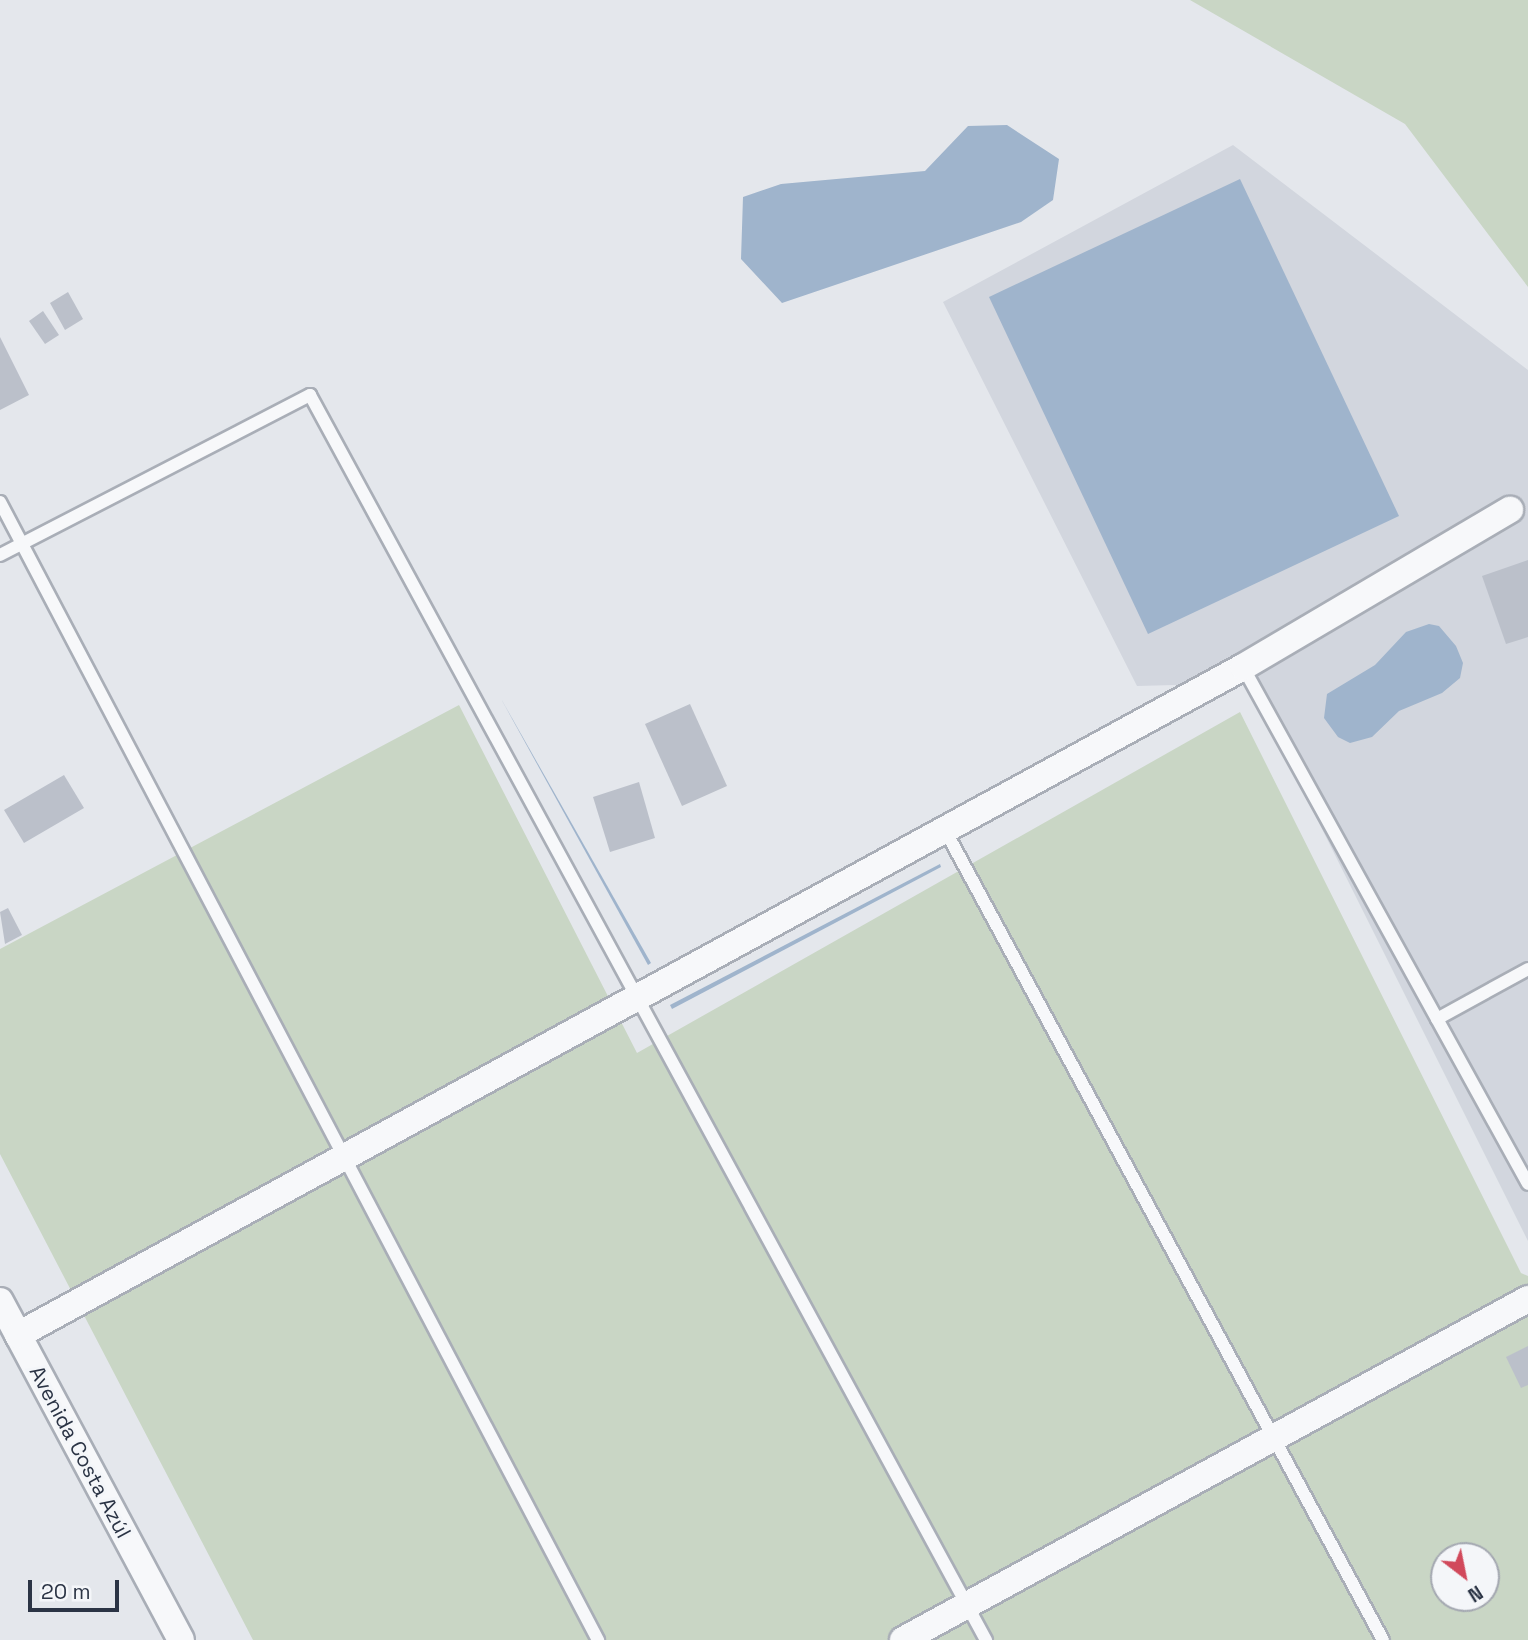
<!DOCTYPE html>
<meta charset="utf-8">
<style>
body{margin:0}
#map{position:relative;width:1528px;height:1640px;overflow:hidden;background:#e4e7ec;font-family:"Space Grotesk",sans-serif}
div>[style]{position:absolute}
.built>*{inset:0;background:#d2d6de}
.green>*{inset:0;background:#c9d6c5}
.water>*{inset:0;background:#9fb4cc}
.building>*{inset:0;background:#bbc0ca}
.roads{filter:drop-shadow(2px 0 #a9aeb7) drop-shadow(-2px 0 #a9aeb7) drop-shadow(0 2px #a9aeb7) drop-shadow(0 -2px #a9aeb7)}
.service>*{height:12px;margin:-6px;padding:0 6px;transform-origin:6px;border-radius:6px;background:#f7f8fa}
.minor>*{height:26px;margin:-13px;padding:0 13px;transform-origin:13px;border-radius:13px;background:#f7f8fa}
span{translate:-50% -50%;white-space:nowrap;text-align:center;line-height:1.15;-webkit-text-stroke:6px #f4f6f9;paint-order:stroke}
.street-label{font-size:21px;color:#2b3445}
.north{position:absolute;left:1430px;top:1542px;width:70px;height:70px;box-sizing:border-box;background:#f4f6f9;border:2px solid #a4a8b1;border-radius:50%;rotate:148deg;font-size:19px;font-weight:700;line-height:28px;text-align:center;color:#2b3445}
.north::after{content:'';display:block;margin:auto;width:24px;height:32px;background:#d1495b;clip-path:polygon(50% 0,100% 100%,50% 72%,0 100%)}
.scale{position:absolute;left:28px;top:1580px;width:91px;height:32px;box-sizing:border-box;border:4px solid #2b3445;border-top:0;padding-left:9px;font-size:21px;line-height:24px;white-space:nowrap;color:#2b3445;-webkit-text-stroke:5px #f4f6f9;paint-order:stroke}
</style>
<div id="map">
<div class="built">
<div style="clip-path:polygon(1233px 145px,1528px 370px,1528px 1241px,1249px 683px,1137px 686px,943px 302px)"></div>
</div>
<div class="green">
<div style="clip-path:polygon(1190px 0,1528px 0,1528px 287px,1405px 124px)"></div>
<div style="clip-path:polygon(evenodd,459px 705px,637px 1053px,1240px 712px,1521px 1273px,1528px 1276px,1528px 1640px,253px 1640px,0 1154px,0 949px,459px 705px,1444px 1556px,1486px 1556px,1486px 1598px,1444px 1598px,1444px 1556px)"></div>
</div>
<div class="water">
<div style="clip-path:polygon(1007px 125px,1059px 159px,1053px 200px,1021px 222px,782px 303px,741px 259px,743px 197px,781px 184px,925px 171px,968px 126px)"></div>
<div style="clip-path:polygon(1240px 179px,1399px 516px,1148px 634px,989px 297px)"></div>
<div style="clip-path:polygon(1429px 624px,1439px 626px,1456px 646px,1463px 663px,1460px 678px,1442px 693px,1399px 711px,1372px 737px,1350px 743px,1338px 737px,1324px 718px,1327px 694px,1375px 665px,1406px 632px)"></div>
<div style="clip-path:polygon(500px 697px,651px 963px,648px 965px)"></div>
<div style="clip-path:polygon(940px 864px,941px 867px,672px 1009px,670px 1005px)"></div>
</div>
<div class="building">
<div style="clip-path:polygon(68px 292px,83px 319px,65px 330px,50px 303px)"></div>
<div style="clip-path:polygon(43px 311px,59px 335px,45px 344px,29px 321px)"></div>
<div style="clip-path:polygon(0 337px,29px 395px,0 410px)"></div>
<div style="clip-path:polygon(1528px 560px,1528px 637px,1506px 644px,1482px 576px)"></div>
<div style="clip-path:polygon(690px 704px,727px 786px,682px 806px,645px 724px)"></div>
<div style="clip-path:polygon(64px 775px,84px 808px,24px 843px,4px 810px)"></div>
<div style="clip-path:polygon(639px 782px,655px 838px,610px 852px,593px 797px)"></div>
<div style="clip-path:polygon(8px 908px,22px 935px,5px 944px,0 912px)"></div>
<div style="clip-path:polygon(1528px 1346px,1528px 1385px,1521px 1388px,1506px 1357px)"></div>
</div>
<div class="roads">
<div class="service">
<div style="left:0;top:502px;width:1286px;rotate:62.28deg"></div>
<div style="left:0;top:555px;width:349px;rotate:-27.3deg"></div>
<div style="left:310px;top:395px;width:1417px;rotate:61.5deg"></div>
<div style="left:1243px;top:667px;width:590px;rotate:61.13deg"></div>
<div style="left:945px;top:830px;width:921px;rotate:61.6deg"></div>
<div style="left:1437px;top:1019px;width:104px;rotate:-28.8deg"></div>
</div>
<div class="minor">
<div style="left:0;top:1301px;width:384px;rotate:61.9deg"></div>
<div style="left:18px;top:1335px;width:1395px;rotate:-28.6deg"></div>
<div style="left:1243px;top:667px;width:310px;rotate:-30.5deg"></div>
<div style="left:903px;top:1640px;width:712px;rotate:-28.62deg"></div>
</div>
</div>
<div class="street-label">
<span style="left:80px;top:1452px;rotate:62deg">Avenida Costa Azúl</span>
</div>
<div class="north">N</div>
<div class="scale">20 m</div>
</div>
